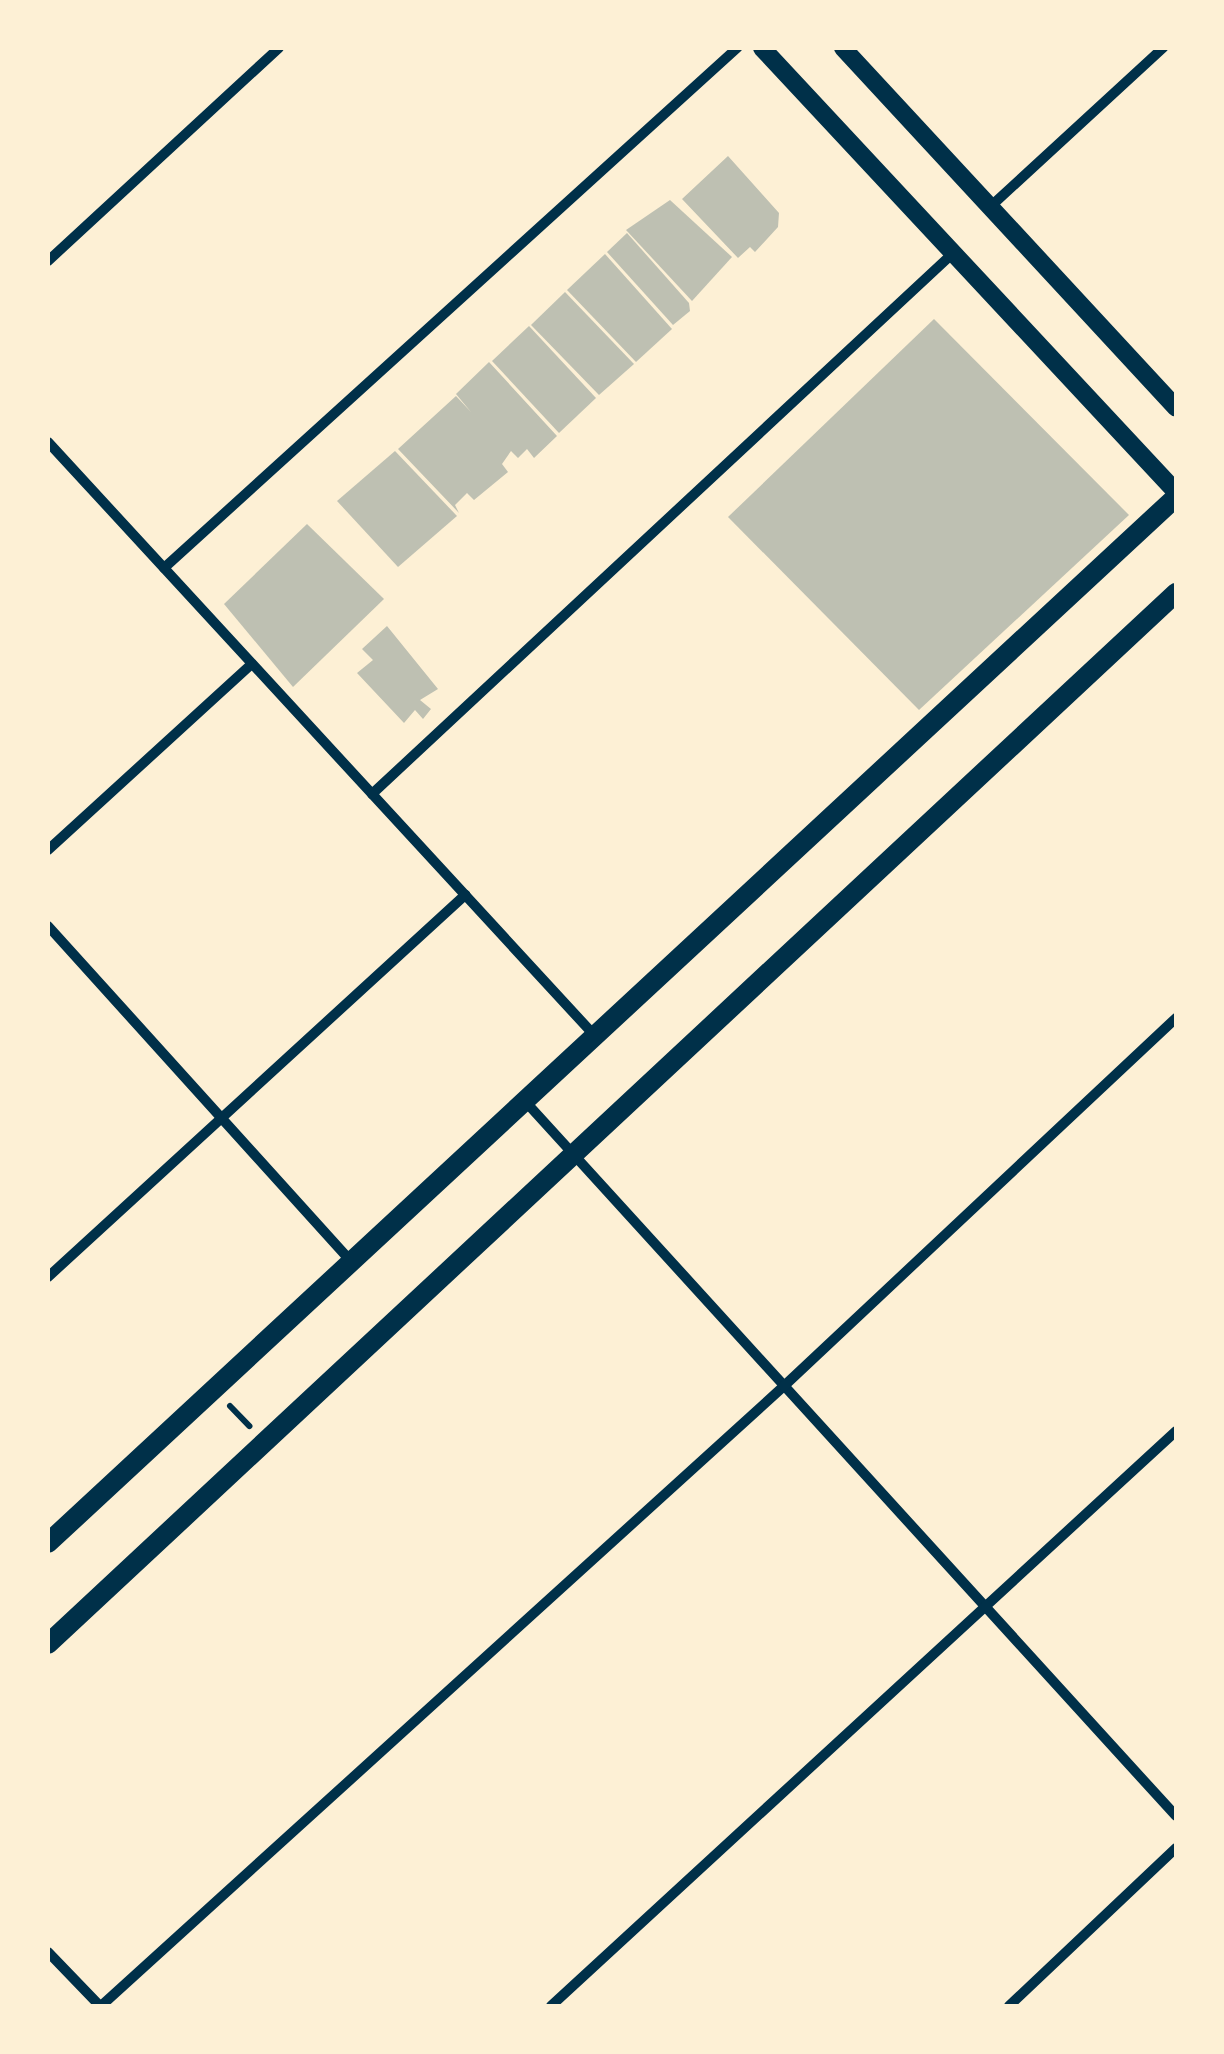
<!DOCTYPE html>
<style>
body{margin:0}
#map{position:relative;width:1224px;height:2054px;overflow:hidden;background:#fdf0d5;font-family:"IBM Plex Sans",sans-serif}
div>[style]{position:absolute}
.building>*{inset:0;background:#bec0b2}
.path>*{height:6px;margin:-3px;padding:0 3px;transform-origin:3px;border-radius:3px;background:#003049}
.minor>*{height:10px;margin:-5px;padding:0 5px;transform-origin:5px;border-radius:5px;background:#003049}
.tertiary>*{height:18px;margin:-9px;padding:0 9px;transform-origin:9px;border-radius:9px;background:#003049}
.secondary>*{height:20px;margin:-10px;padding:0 10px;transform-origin:10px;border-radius:10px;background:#003049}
span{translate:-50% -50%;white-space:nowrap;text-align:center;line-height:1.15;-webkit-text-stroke:10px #fdf0d5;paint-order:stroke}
.frame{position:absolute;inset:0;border:50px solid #fdf0d5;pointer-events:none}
</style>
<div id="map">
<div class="building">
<div style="clip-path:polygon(728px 156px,779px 213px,778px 227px,755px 252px,750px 247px,738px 258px,682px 199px)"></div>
<div style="clip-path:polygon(670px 200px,732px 257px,692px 301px,626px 230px)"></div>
<div style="clip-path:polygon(627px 233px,689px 303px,690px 311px,673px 325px,607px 252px)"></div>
<div style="clip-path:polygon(605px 254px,672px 329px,636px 362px,567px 290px)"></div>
<div style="clip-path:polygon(565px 292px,634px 364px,599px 395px,531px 325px)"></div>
<div style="clip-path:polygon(934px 319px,1129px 515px,919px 710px,728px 517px)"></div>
<div style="clip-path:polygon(529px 326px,596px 398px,559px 433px,492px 361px)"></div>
<div style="clip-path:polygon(489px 362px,557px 436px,534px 458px,527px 449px,518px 458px,511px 451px,502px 464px,508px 472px,474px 500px,467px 493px,455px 505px,459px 513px,398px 449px,456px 396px,471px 412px,456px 394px)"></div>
<div style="clip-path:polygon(395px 451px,457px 516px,398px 567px,337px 501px)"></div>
<div style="clip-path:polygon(307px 524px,384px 599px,293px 687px,224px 604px)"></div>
<div style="clip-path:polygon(387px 626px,438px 689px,420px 700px,431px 709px,423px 719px,415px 710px,404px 723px,357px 673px,373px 660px,362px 649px)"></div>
</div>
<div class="path">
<div style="left:230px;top:1406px;width:28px;rotate:46deg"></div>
</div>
<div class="minor">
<div style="left:990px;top:207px;width:235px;rotate:-42.6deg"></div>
<div style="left:48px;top:261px;width:314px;rotate:-42.7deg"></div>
<div style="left:48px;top:442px;width:806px;rotate:47.36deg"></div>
<div style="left:164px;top:568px;width:774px;rotate:-42.22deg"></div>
<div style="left:372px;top:794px;width:792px;rotate:-42.95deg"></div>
<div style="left:48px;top:850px;width:276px;rotate:-42.4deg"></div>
<div style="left:48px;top:926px;width:452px;rotate:47.9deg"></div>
<div style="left:524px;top:1100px;width:968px;rotate:47.68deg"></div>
<div style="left:48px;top:1277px;width:566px;rotate:-42.49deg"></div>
<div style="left:48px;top:1952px;width:75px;rotate:46.1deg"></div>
<div style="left:101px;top:2006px;width:922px;rotate:-42.23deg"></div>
<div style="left:784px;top:1386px;width:538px;rotate:-43.19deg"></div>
<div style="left:551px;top:2006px;width:849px;rotate:-42.61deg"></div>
<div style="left:1009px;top:2006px;width:230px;rotate:-43.4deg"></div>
</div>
<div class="tertiary">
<div style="left:762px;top:48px;width:607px;rotate:47deg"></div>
<div style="left:843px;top:48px;width:490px;rotate:47.2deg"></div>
</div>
<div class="secondary">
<div style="left:48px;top:1543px;width:1538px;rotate:-42.84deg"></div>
<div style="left:48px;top:1644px;width:1542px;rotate:-42.98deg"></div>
</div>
<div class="frame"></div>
</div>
